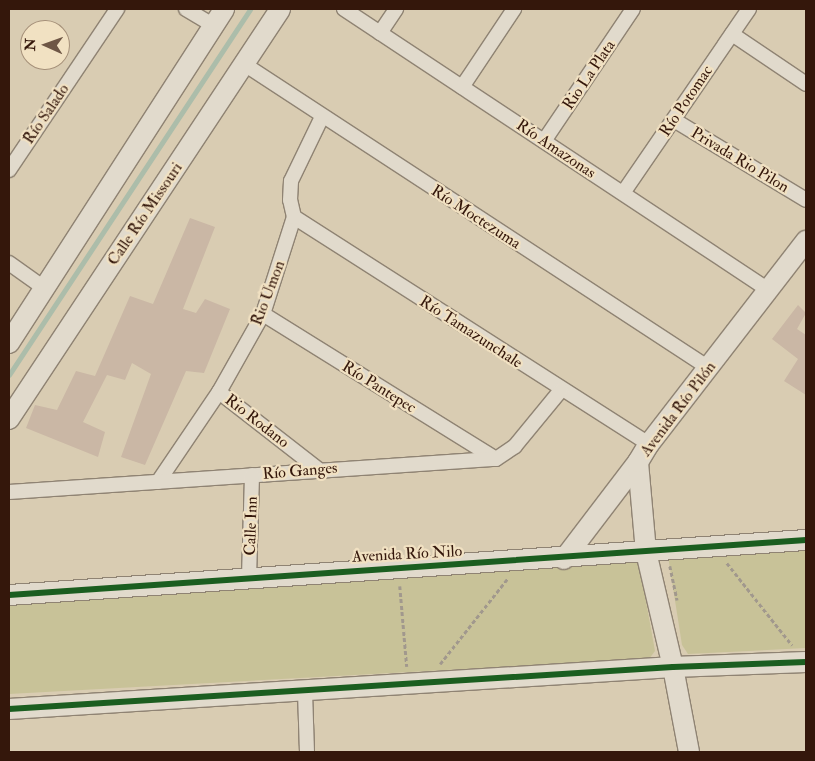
<!DOCTYPE html>
<meta charset="utf-8">
<style>
body{margin:0}
#map{position:relative;width:815px;height:761px;overflow:hidden;background:#d9ccb2;font-family:"IM FELL Double Pica",serif}
div>[style]{position:absolute}
.green>*{inset:0;background:#c8c298}
.stream>*{height:4.5px;margin:-2.25px;padding:0 2.25px;transform-origin:2.25px;border-radius:2.25px;background:#acbdaa}
.building>*{inset:0;background:#cab7a5}
.path>*{height:2.5px;margin-top:-1.25px;transform-origin:0;background:repeating-linear-gradient(90deg,#a1988d 0 4px,transparent 0 6.5px)}
.roads{filter:drop-shadow(1px 0 #8f8373) drop-shadow(-1px 0 #8f8373) drop-shadow(0 1px #8f8373) drop-shadow(0 -1px #8f8373)}
.street>*{height:14px;margin:-7px;padding:0 7px;transform-origin:7px;border-radius:7px;background:#e1dacc}
.secondary>*{height:20px;margin:-10px;padding:0 10px;transform-origin:10px;border-radius:10px;background:#e1dacc}
.cycleway>*{height:6px;margin:-3px;padding:0 3px;transform-origin:3px;border-radius:3px;background:#1b5e20}
span{translate:-50% -50%;white-space:nowrap;text-align:center;line-height:1.15;-webkit-text-stroke:4.5px #f1e1c2;paint-order:stroke}
.street-label{font-size:16px;color:#34170b}
.frame{position:absolute;inset:0;border:10px solid #34170b;pointer-events:none}
.north{position:absolute;left:20px;top:20px;width:50px;height:50px;box-sizing:border-box;background:#f1e1c2;border:1px solid #a59079;border-radius:50%;rotate:272deg;font-size:14px;font-weight:700;line-height:20px;text-align:center;color:#34170b}
.north::after{content:'';display:block;margin:auto;width:18px;height:22px;background:#6e5645;clip-path:polygon(50% 0,100% 100%,50% 72%,0 100%)}
</style>
<div id="map">
<div class="green">
<div style="clip-path:polygon(806px 545px,806px 648px,688px 654px,682px 645px,668px 556px)"></div>
<div style="clip-path:polygon(636px 559px,639px 563px,655px 651px,649px 659px,9px 694px,9px 600px)"></div>
</div>
<div class="stream">
<div style="left:9px;top:375px;width:438px;rotate:-56.6deg"></div>
</div>
<div class="building">
<div style="clip-path:polygon(190px 218px,215px 227px,183px 309px,196px 313px,205px 299px,230px 309px,204px 373px,186px 371px,145px 465px,121px 457px,151px 374px,132px 363px,125px 380px,107px 375px,83px 422px,105px 432px,98px 457px,26px 428px,35px 405px,57px 410px,76px 371px,95px 376px,130px 296px,153px 304px)"></div>
<div style="clip-path:polygon(798px 305px,806px 313px,797px 329px,806px 335px,806px 395px,784px 381px,798px 359px,772px 339px)"></div>
</div>
<div class="path">
<div style="left:727px;top:563px;width:105px;rotate:51.6deg"></div>
<div style="left:670px;top:566px;width:35px;rotate:78deg"></div>
<div style="left:400px;top:586px;width:81px;rotate:85.1deg"></div>
<div style="left:440px;top:664px;width:110px;rotate:-51.7deg"></div>
</div>
<div class="roads">
<div class="street">
<div style="left:186px;top:9px;width:33px;rotate:31deg"></div>
<div style="left:344px;top:9px;width:507px;rotate:33.5deg"></div>
<div style="left:380px;top:33px;width:29px;rotate:-56deg"></div>
<div style="left:732px;top:34px;width:89px;rotate:34deg"></div>
<div style="left:244px;top:64px;width:556px;rotate:33.18deg"></div>
<div style="left:462px;top:87px;width:94px;rotate:-56.3deg"></div>
<div style="left:674px;top:120px;width:154px;rotate:31.2deg"></div>
<div style="left:544px;top:141px;width:159px;rotate:-56deg"></div>
<div style="left:9px;top:170px;width:194px;rotate:-56.1deg"></div>
<div style="left:623px;top:193px;width:223px;rotate:-55.6deg"></div>
<div style="left:294px;top:217px;width:421px;rotate:32.6deg"></div>
<div style="left:9px;top:263px;width:43px;rotate:35.5deg"></div>
<div style="left:263px;top:314px;width:274px;rotate:31.9deg"></div>
<div style="left:219px;top:392px;width:125px;rotate:37.9deg"></div>
<div style="left:158px;top:482px;width:109px;rotate:-55.9deg"></div>
<div style="left:219px;top:392px;width:90px;rotate:-60.6deg"></div>
<div style="left:263px;top:314px;width:102px;rotate:-72.3deg"></div>
<div style="left:294px;top:217px;width:17px;rotate:-103deg"></div>
<div style="left:290px;top:200px;width:19px;rotate:-87deg"></div>
<div style="left:291px;top:181px;width:71px;rotate:-64.2deg"></div>
<div style="left:9px;top:492px;width:488px;rotate:-3.9deg"></div>
<div style="left:496px;top:459px;width:23px;rotate:-34deg"></div>
<div style="left:515px;top:446px;width:72px;rotate:-50.6deg"></div>
<div style="left:249px;top:577px;width:102px;rotate:-88.3deg"></div>
<div style="left:305px;top:692px;width:60px;rotate:88.1deg"></div>
</div>
<div class="secondary">
<div style="left:9px;top:343px;width:397px;rotate:-57.2deg"></div>
<div style="left:9px;top:419px;width:491px;rotate:-56.5deg"></div>
<div style="left:564px;top:559px;width:122px;rotate:-52.7deg"></div>
<div style="left:9px;top:595px;width:799px;rotate:-3.95deg"></div>
<div style="left:9px;top:709px;width:665px;rotate:-3.62deg"></div>
<div style="left:673px;top:667px;width:133px;rotate:-2.2deg"></div>
<div style="left:689px;top:752px;width:86px;rotate:-100.7deg"></div>
<div style="left:673px;top:667px;width:118px;rotate:-103.2deg"></div>
<div style="left:646px;top:552px;width:90px;rotate:-95.1deg"></div>
<div style="left:638px;top:462px;width:21px;rotate:-59deg"></div>
<div style="left:649px;top:444px;width:257px;rotate:-52.3deg"></div>
</div>
</div>
<div class="cycleway">
<div style="left:9px;top:595px;width:799px;rotate:-3.95deg"></div>
<div style="left:9px;top:709px;width:665px;rotate:-3.62deg"></div>
<div style="left:673px;top:667px;width:133px;rotate:-2.2deg"></div>
</div>
<div class="street-label">
<span style="left:589px;top:75px;rotate:-56deg">Rio La Plata</span>
<span style="left:686px;top:101px;rotate:-56deg">Río Potomac</span>
<span style="left:46px;top:114px;rotate:-56deg">Río Salado</span>
<span style="left:556px;top:149px;rotate:34deg">Río Amazonas</span>
<span style="left:740px;top:160px;rotate:31deg">Privada Rio Pilon</span>
<span style="left:145px;top:214px;rotate:-56deg">Calle Río Missouri</span>
<span style="left:476px;top:217px;rotate:33deg">Río Moctezuma</span>
<span style="left:268px;top:293px;rotate:-69deg">Rio Umon</span>
<span style="left:471px;top:332px;rotate:33deg">Río Tamazunchale</span>
<span style="left:379px;top:387px;rotate:32deg">Río Pantepec</span>
<span style="left:678px;top:409px;rotate:-53deg">Avenida Río Pilón</span>
<span style="left:257px;top:421px;rotate:38deg">Rio Rodano</span>
<span style="left:300px;top:471px;rotate:-5deg">Río Ganges</span>
<span style="left:251px;top:526px;rotate:-88deg">Calle Inn</span>
<span style="left:407px;top:554px;rotate:-3deg">Avenida Río Nilo</span>
</div>
<div class="frame"></div>
<div class="north">N</div>
</div>
